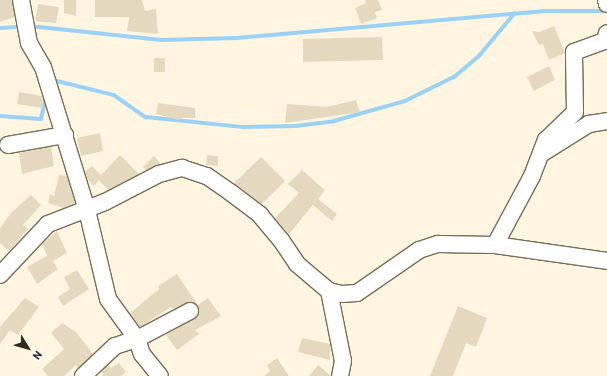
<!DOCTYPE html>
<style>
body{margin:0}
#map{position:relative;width:607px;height:376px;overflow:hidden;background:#fff5e0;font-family:Barlow,sans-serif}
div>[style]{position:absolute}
.stream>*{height:3.5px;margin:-1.75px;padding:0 1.75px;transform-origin:1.75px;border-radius:1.75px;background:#9ad1f5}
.building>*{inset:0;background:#e4d8bf}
.roads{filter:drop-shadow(1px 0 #796e57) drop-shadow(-1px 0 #796e57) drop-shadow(0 1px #796e57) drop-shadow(0 -1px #796e57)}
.minor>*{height:16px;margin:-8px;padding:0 8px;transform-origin:8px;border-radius:8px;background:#fff}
span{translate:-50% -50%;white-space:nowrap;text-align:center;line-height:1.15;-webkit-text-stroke:3px #fff;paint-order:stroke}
.north{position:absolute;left:8px;top:328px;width:40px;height:40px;-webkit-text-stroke:3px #fff;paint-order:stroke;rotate:127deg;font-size:11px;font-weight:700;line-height:16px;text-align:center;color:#302c22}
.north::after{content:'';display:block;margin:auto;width:14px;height:18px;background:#302c22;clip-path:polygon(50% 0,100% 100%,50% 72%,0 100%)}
</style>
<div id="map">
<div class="stream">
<div style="left:30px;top:26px;width:132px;rotate:6.1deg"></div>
<div style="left:161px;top:40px;width:76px;rotate:-1.5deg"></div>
<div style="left:237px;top:38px;width:307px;rotate:-5deg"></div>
<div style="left:543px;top:11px;width:64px"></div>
<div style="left:0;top:28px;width:22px;rotate:-3deg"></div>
<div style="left:53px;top:80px;width:63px;rotate:13.8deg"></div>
<div style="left:114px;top:95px;width:39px;rotate:35deg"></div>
<div style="left:146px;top:117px;width:98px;rotate:5.9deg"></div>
<div style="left:243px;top:127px;width:53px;rotate:-1.1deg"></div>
<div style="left:296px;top:126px;width:38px;rotate:-7deg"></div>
<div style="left:334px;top:121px;width:74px;rotate:-15.7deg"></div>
<div style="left:405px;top:101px;width:55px;rotate:-26.1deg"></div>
<div style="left:454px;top:77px;width:33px;rotate:-40deg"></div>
<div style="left:479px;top:56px;width:55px;rotate:-50.2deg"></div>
<div style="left:0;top:116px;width:41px;rotate:4.2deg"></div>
<div style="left:41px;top:119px;width:23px;rotate:-77deg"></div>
</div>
<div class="building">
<div style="clip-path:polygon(0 0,12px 0,15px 17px,0 22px)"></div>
<div style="clip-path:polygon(64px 0,76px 0,76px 16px,64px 13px)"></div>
<div style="clip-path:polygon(95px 0,142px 0,145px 11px,156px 9px,158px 34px,127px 31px,129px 17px,95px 17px)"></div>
<div style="clip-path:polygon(365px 0,378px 0,382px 10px,375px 12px,377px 18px,361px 24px,355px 8px,366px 3px)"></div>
<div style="clip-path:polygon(38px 4px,59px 7px,56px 23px,35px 21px)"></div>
<div style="clip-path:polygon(554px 26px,565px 53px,549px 60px,543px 44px,539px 45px,532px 31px,539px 32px)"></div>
<div style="clip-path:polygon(382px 37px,383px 60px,303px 62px,303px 39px)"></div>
<div style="clip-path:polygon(154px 58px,165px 58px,165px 72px,154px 72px)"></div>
<div style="clip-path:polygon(549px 66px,555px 80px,534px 91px,527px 77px)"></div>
<div style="clip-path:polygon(19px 92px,42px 96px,43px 108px,17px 104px)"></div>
<div style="clip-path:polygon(356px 100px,360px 112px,285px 123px,287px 104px,327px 107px)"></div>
<div style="clip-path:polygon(158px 103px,195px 108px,195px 118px,180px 118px,179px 120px,156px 114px)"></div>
<div style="clip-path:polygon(100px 133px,103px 151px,81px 156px,77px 138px)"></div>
<div style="clip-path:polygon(51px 147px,54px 166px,22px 174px,19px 153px)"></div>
<div style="clip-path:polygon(120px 155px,139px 174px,108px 190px,99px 180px,94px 186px,88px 180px,85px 172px,92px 166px,101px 175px)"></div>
<div style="clip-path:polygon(207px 155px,218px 156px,218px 166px,206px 165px)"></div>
<div style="clip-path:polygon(154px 156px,161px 164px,146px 170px,143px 167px)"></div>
<div style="clip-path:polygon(261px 157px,285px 181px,262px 204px,234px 183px)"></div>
<div style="clip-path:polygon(302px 170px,325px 190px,318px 199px,337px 214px,332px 221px,313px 205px,289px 234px,275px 218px,299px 193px,288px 184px)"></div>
<div style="clip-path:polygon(59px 175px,67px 176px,75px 203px,63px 208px,48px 203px,50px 194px,54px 196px)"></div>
<div style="clip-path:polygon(31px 195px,41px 205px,23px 225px,28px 229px,9px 251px,0 243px,0 228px,11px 213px)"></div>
<div style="clip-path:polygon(57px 231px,67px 253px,53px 261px,58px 269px,37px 284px,27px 267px,47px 256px,42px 244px)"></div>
<div style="clip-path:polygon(77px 270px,89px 289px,63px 306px,58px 297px,70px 289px,64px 277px)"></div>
<div style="clip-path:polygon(177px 274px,198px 305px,208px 298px,221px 316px,195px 330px,199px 334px,177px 350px,166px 335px,198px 316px,199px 311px,195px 303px,190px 302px,173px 309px,171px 307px,140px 327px,130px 313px,159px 289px,158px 286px)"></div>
<div style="clip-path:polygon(25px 298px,39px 307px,18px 335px,10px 330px,0 344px,0 327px)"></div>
<div style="clip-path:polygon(458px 306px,487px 318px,476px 347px,466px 343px,453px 376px,430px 376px)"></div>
<div style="clip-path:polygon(62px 323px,76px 332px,93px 354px,78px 368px,76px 365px,64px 376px,48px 376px,42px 369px,64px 349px,51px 333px)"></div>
<div style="clip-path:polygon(302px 338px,330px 344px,330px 360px,298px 352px)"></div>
<div style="clip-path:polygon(277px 358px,289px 376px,264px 376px,270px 371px,267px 365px)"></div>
<div style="clip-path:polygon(119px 363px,126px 372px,121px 376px,102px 376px,104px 374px,101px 372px,108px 365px,111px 368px)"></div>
<div style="clip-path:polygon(318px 365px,331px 376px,309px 376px)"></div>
</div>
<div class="roads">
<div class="minor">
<div style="left:21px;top:0;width:44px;rotate:79.5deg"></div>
<div style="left:29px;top:43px;width:28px;rotate:60deg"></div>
<div style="left:43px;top:67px;width:150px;rotate:72.9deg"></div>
<div style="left:87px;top:210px;width:91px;rotate:76.7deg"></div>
<div style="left:108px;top:299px;width:49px;rotate:54.1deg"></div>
<div style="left:137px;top:339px;width:16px;rotate:72deg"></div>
<div style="left:142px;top:354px;width:28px;rotate:51deg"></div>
<div style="left:606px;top:0;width:4px;rotate:76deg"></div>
<div style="left:8px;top:145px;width:58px;rotate:-10deg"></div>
<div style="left:541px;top:154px;width:57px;rotate:-32deg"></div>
<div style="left:589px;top:124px;width:18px;rotate:-9deg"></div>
<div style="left:495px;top:245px;width:78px;rotate:-61.8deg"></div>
<div style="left:532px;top:176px;width:39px;rotate:-69deg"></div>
<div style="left:546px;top:140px;width:40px;rotate:-44deg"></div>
<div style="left:575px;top:112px;width:60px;rotate:-91deg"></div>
<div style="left:574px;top:52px;width:33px;rotate:-20deg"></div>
<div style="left:605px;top:41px;width:8px;rotate:-76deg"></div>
<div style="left:0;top:275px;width:70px;rotate:-46.7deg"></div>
<div style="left:48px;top:224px;width:61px;rotate:-21.1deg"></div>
<div style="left:105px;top:202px;width:61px;rotate:-27.4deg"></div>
<div style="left:159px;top:174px;width:24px;rotate:-15deg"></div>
<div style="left:182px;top:168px;width:26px;rotate:18deg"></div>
<div style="left:207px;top:176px;width:28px;rotate:35deg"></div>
<div style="left:230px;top:192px;width:38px;rotate:37deg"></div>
<div style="left:260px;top:215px;width:33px;rotate:50deg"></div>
<div style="left:281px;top:240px;width:29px;rotate:56deg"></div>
<div style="left:297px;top:264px;width:42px;rotate:40.2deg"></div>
<div style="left:329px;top:291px;width:13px;rotate:13deg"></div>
<div style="left:342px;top:294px;width:15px;rotate:-4deg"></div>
<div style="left:357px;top:293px;width:75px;rotate:-34.7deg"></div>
<div style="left:419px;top:250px;width:20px;rotate:-18deg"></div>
<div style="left:438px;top:244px;width:57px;rotate:1deg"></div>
<div style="left:495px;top:245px;width:113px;rotate:8.1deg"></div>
<div style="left:329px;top:291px;width:71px;rotate:78.7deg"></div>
<div style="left:343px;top:361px;width:15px;rotate:101deg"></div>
<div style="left:83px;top:376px;width:44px;rotate:-43.2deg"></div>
<div style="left:115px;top:346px;width:23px;rotate:-18deg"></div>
<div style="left:137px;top:339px;width:60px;rotate:-27.8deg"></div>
</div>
</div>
<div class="north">N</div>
</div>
